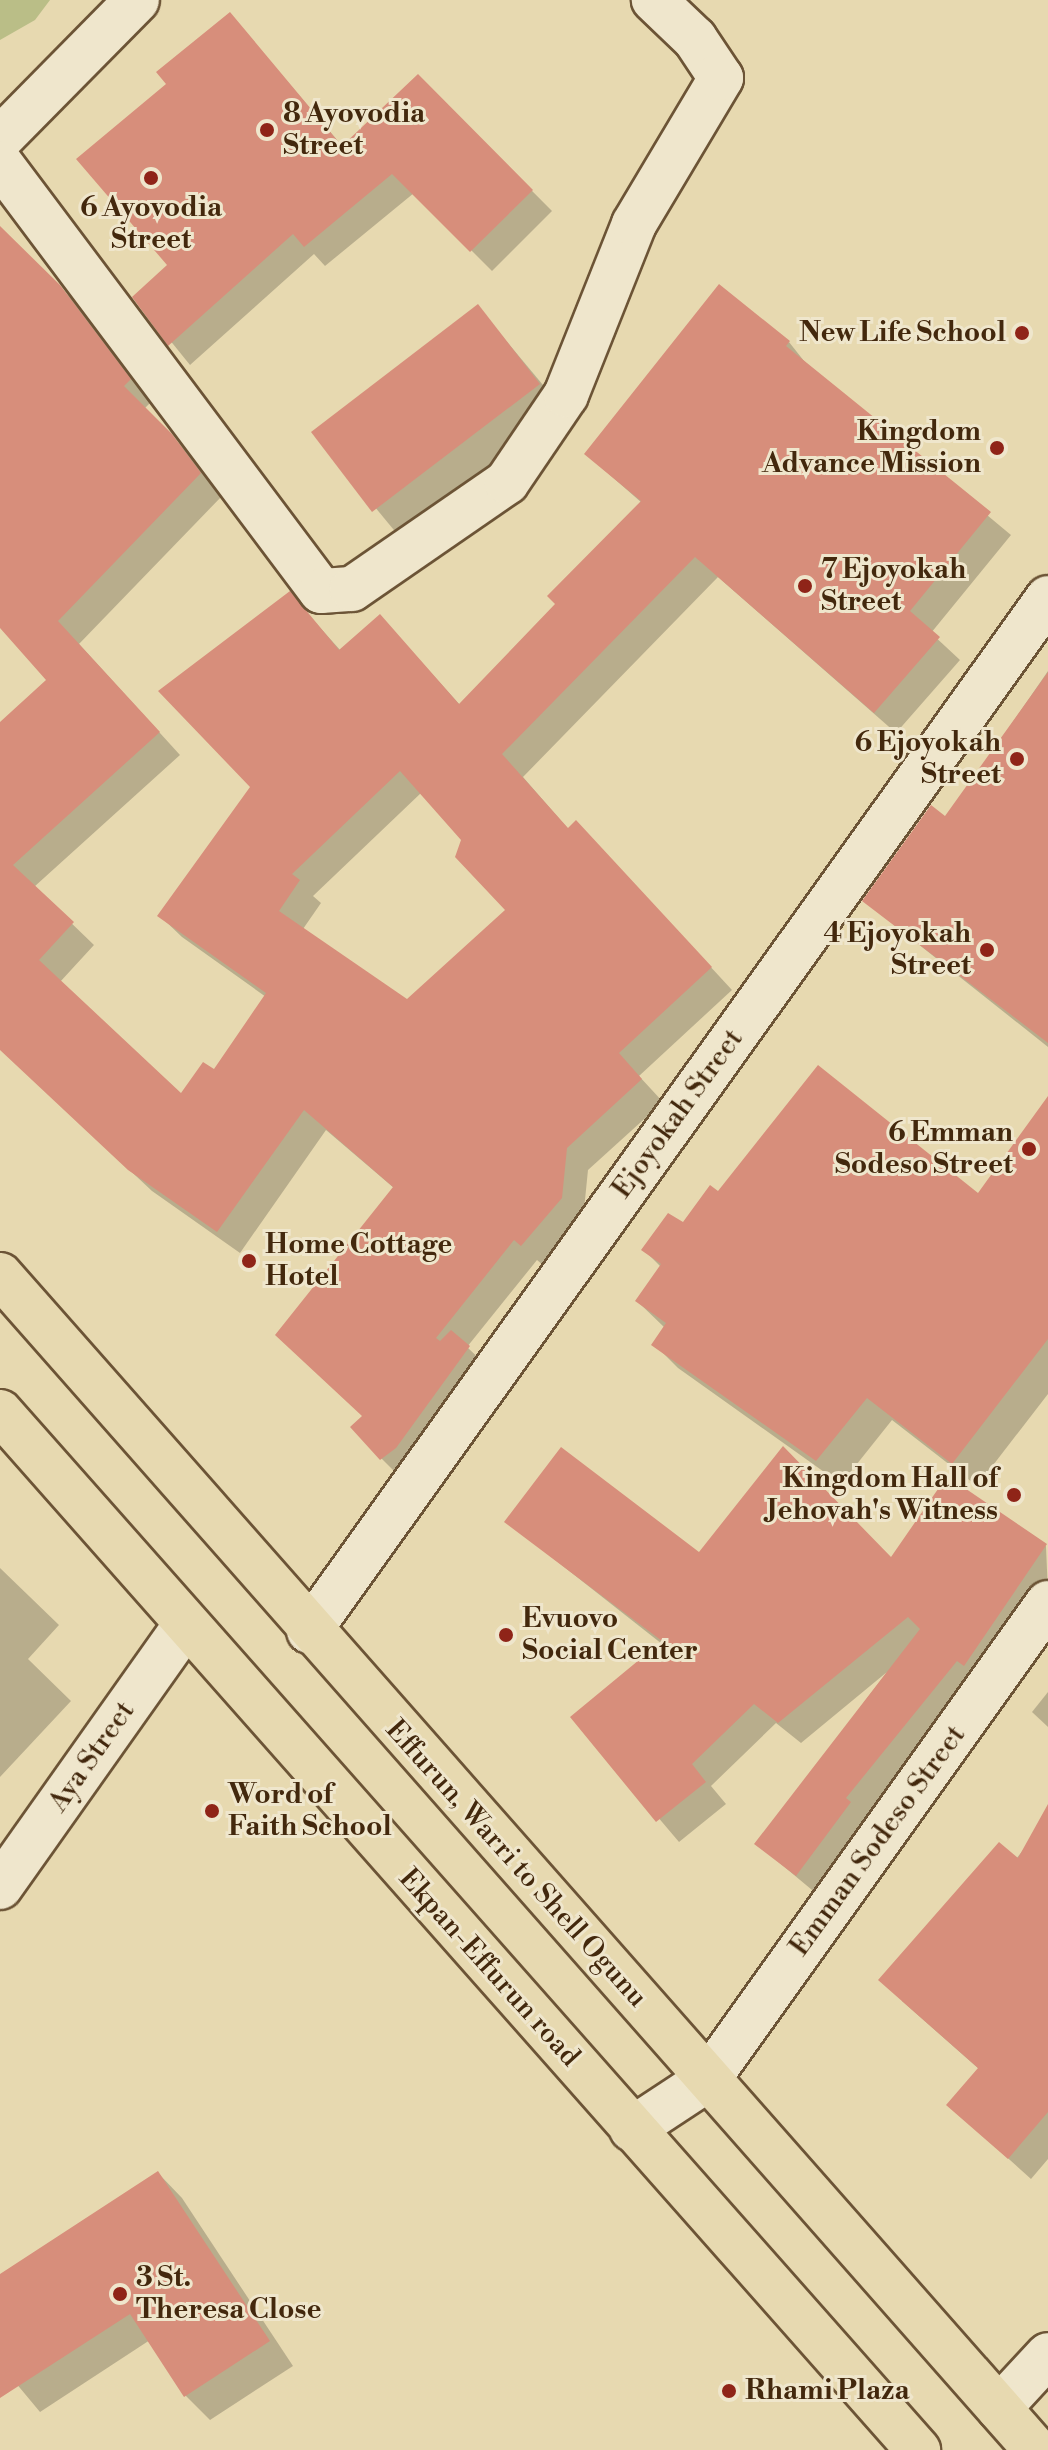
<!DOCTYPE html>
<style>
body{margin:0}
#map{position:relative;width:1048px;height:2450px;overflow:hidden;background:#e7d9b0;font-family:"Libre Bodoni",serif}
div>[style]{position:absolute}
.green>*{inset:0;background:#babe87}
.shadow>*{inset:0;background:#0003}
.building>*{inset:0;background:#d78e7b}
.roads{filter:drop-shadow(2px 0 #6c5436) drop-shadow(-2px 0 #6c5436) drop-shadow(0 2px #6c5436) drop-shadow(0 -2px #6c5436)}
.minor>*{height:44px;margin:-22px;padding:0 22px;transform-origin:22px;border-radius:22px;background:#efe6cc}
.major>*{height:44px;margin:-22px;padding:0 22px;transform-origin:22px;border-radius:22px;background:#e7d9b0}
.dots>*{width:22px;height:22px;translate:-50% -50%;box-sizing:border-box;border:4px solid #efe6cc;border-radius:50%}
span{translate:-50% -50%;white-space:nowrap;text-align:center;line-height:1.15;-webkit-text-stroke:6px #efe6cc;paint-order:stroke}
.poi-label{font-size:28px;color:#43280d;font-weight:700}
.left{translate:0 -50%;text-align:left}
.right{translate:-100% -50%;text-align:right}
.street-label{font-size:28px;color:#43280d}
</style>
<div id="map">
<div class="green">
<div style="clip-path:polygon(0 0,50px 0,35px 20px,0 40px)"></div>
</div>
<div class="shadow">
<div style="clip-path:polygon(230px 14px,343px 147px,418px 76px,552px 211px,492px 271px,414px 193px,325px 266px,314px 254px,190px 365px,135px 297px,170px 265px,169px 84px)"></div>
<div style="clip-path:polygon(evenodd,0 228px,82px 309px,151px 402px,144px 409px,194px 459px,222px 496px,79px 644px,180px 755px,34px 887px,94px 945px,60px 982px,181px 1096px,215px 1072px,266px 997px,182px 937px,160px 916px,252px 786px,290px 594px,341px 651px,380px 616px,460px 705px,558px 604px,642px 503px,586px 454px,789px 342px,808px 366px,1011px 535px,931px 633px,960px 660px,896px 733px,718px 577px,523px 777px,569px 830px,598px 845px,732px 990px,639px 1076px,663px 1102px,588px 1170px,583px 1220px,544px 1266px,537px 1260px,467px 1347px,490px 1369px,403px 1480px,381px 1458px,364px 1417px,394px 1188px,326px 1130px,240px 1253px,152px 1191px,41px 1087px,0 1036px,0 724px,48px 680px,0 625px,0 228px,421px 793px,463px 840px,508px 910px,407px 1002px,303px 929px,321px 903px,313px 896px,421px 793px)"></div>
<div style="clip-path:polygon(478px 307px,563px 409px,398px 535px,313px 432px)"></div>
<div style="clip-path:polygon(1048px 671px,1048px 1047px,864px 901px,946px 819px)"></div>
<div style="clip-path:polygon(1048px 1099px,1048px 1394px,977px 1486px,892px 1420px,841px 1484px,678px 1368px,654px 1344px,665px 1328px,637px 1301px,661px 1267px,644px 1250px,683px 1225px,718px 1194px,978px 1196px)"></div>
<div style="clip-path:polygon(507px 1522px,700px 1555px,892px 1560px,1046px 1546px,1048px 1594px,818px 1895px,757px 1844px,887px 1672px,801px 1743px,776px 1723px,711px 1786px,726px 1804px,679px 1842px,573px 1717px,662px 1644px)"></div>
<div style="clip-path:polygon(0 1568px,59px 1625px,28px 1659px,71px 1701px,0 1777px)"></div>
<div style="clip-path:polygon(1048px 1692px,1048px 1727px,1032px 1712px)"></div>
<div style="clip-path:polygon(1048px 1819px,1048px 2159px,1031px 2179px,949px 2105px,979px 2069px,902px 2001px)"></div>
<div style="clip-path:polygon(158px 2173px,182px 2198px,293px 2366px,210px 2420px,186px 2396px,150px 2340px,40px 2412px,0 2364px,0 2277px)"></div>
</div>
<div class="building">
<div style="clip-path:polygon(230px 12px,342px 146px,418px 74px,533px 190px,470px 252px,392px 174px,304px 247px,293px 234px,168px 346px,132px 297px,167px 265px,76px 159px,166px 84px,156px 72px)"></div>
<div style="clip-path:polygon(evenodd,0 226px,60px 285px,131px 379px,124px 386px,172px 434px,201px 473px,58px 621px,160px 732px,13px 865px,74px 922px,39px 960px,181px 1093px,203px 1062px,214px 1069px,266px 993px,157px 916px,250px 787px,158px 691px,290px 591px,339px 650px,380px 614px,459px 704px,555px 604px,547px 596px,641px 501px,584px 454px,719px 284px,790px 341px,786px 346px,991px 512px,910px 611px,940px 637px,874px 713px,695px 557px,502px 754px,568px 828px,576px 820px,712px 967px,619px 1053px,642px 1079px,567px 1148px,562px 1198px,521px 1246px,514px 1240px,436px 1338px,440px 1341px,451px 1330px,470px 1346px,396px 1448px,380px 1460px,350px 1427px,362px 1416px,275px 1335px,393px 1187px,304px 1110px,217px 1232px,128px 1170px,0 1050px,0 722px,46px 680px,0 628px,0 226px,400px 771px,461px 840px,455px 857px,505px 910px,407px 999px,279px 911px,300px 880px,292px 874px,400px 771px)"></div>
<div style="clip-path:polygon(478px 304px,540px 384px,372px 512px,311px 432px)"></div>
<div style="clip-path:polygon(1048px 672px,1048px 1043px,862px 901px,931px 805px,945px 816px)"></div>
<div style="clip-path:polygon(818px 1065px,978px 1193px,1048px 1096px,1048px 1339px,952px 1464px,867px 1398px,816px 1461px,651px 1345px,666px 1323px,635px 1301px,661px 1264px,641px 1250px,668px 1213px,683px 1222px,710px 1185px,718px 1191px)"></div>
<div style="clip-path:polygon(783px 1446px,891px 1557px,947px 1476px,1047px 1544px,964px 1666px,957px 1661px,846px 1798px,851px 1802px,796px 1876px,754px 1844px,920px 1629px,908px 1617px,778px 1723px,754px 1704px,692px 1764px,706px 1782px,656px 1822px,570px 1717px,662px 1641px,504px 1522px,561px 1447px,699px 1552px)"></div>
<div style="clip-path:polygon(1048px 1804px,1048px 2112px,1008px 2159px,946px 2105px,978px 2068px,878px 1980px,999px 1842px,1018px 1858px)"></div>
<div style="clip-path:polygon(158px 2171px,270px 2341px,184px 2397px,130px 2314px,0 2398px,0 2274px)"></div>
</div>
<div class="roads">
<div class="minor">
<div style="left:0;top:139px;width:195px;rotate:-45.4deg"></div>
<div style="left:0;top:163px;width:535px;rotate:53.13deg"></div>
<div style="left:321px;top:591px;width:31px;rotate:-4deg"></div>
<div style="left:352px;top:589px;width:188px;rotate:-34.6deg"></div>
<div style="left:507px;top:482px;width:105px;rotate:-55.9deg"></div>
<div style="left:566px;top:395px;width:184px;rotate:-68.3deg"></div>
<div style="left:634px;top:224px;width:170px;rotate:-59.2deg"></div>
<div style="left:721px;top:78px;width:47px;rotate:-123.7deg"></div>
<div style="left:695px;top:39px;width:57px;rotate:-136.4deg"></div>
<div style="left:309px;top:1631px;width:1270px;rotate:-54.42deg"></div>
<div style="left:0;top:1887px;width:320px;rotate:-54.7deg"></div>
<div style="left:632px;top:2129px;width:91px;rotate:-33.3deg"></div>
<div style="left:708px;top:2079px;width:585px;rotate:-54.46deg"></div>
<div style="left:999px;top:2408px;width:72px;rotate:-47.2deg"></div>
</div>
<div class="major">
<div style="left:0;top:1275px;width:1566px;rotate:48.6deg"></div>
<div style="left:0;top:1412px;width:1386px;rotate:48.51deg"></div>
</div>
</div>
<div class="dots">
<div style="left:267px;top:130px;background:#8f2418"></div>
<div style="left:151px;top:178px;background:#8f2418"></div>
<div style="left:1022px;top:333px;background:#8f2418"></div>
<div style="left:997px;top:448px;background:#8f2418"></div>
<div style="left:805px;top:586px;background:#8f2418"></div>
<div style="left:1017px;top:759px;background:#8f2418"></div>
<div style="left:987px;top:950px;background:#8f2418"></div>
<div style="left:1029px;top:1149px;background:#8f2418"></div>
<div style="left:249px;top:1261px;background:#8f2418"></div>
<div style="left:1014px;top:1495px;background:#8f2418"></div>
<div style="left:506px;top:1635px;background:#8f2418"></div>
<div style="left:212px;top:1811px;background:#8f2418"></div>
<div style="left:120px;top:2294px;background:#8f2418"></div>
<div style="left:729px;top:2391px;background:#8f2418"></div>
</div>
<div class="poi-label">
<span class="left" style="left:283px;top:130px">8 Ayovodia<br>Street</span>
<span style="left:151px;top:224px">6 Ayovodia<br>Street</span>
<span class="right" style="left:1006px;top:333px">New Life School</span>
<span class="right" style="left:981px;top:448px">Kingdom<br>Advance Mission</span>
<span class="left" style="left:821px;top:586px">7 Ejoyokah<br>Street</span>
<span class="right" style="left:1001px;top:759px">6 Ejoyokah<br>Street</span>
<span class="right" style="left:971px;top:950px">4 Ejoyokah<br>Street</span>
<span class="right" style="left:1013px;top:1149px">6 Emman<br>Sodeso Street</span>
<span class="left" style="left:265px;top:1261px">Home Cottage<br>Hotel</span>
<span class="right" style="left:998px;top:1495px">Kingdom Hall of<br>Jehovah's Witness</span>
<span class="left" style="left:522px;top:1635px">Evuovo<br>Social Center</span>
<span class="left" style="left:228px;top:1811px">Word of<br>Faith School</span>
<span class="left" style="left:136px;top:2294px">3 St.<br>Theresa Close</span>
<span class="left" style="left:745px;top:2391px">Rhami Plaza</span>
</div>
<div class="street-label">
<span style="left:678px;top:1114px;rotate:-54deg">Ejoyokah Street</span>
<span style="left:92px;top:1757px;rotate:-55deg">Aya Street</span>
<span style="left:878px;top:1841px;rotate:-54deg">Emman Sodeso Street</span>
<span style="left:516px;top:1864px;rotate:48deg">Effurun, Warri to Shell Ogunu</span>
<span style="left:489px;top:1968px;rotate:48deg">Ekpan-Effurun road</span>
</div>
</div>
